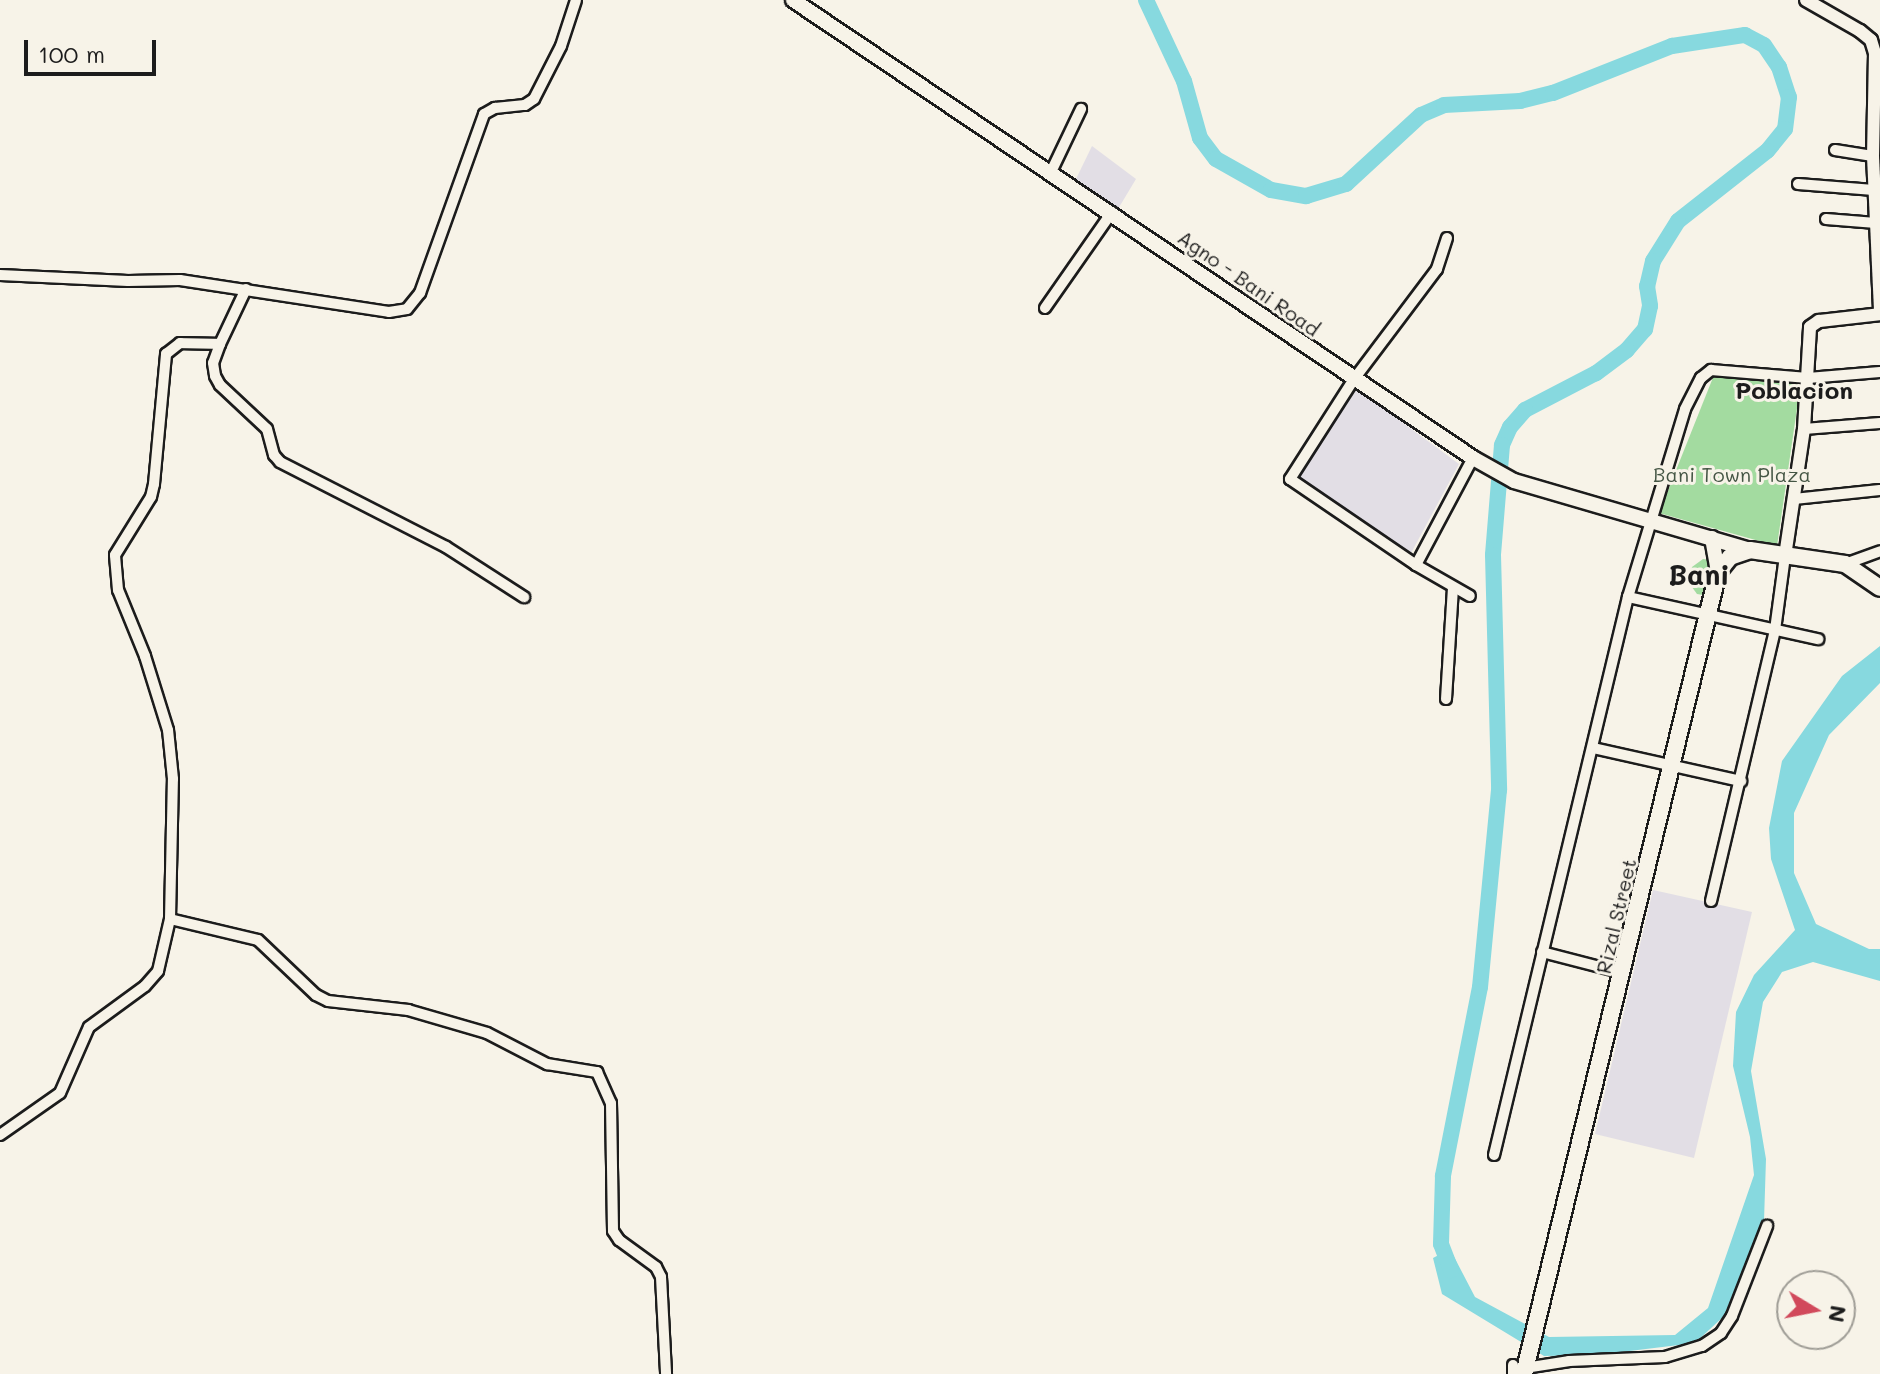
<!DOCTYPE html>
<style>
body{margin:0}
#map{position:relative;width:1880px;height:1374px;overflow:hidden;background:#f7f3e8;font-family:Mali,sans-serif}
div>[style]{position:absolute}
.built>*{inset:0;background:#e2dee5}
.green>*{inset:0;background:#a3dba0}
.water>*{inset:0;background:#87d9df}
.river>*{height:16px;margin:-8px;padding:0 8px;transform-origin:8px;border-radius:8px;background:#87d9df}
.roads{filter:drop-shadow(2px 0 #1c1c1c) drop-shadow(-2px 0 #1c1c1c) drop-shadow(0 2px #1c1c1c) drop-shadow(0 -2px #1c1c1c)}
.minor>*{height:10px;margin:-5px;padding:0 5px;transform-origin:5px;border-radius:5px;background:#f7f3e8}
.tertiary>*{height:12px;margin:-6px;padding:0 6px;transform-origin:6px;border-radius:6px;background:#f7f3e8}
.secondary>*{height:14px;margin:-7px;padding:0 7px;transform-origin:7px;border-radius:7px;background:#f7f3e8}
.primary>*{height:16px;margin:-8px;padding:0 8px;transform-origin:8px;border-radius:8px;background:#f7f3e8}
span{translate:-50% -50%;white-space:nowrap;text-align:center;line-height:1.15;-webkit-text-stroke:6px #f7f3e8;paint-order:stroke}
.street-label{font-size:20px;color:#1c1c1c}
.park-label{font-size:20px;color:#454}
.quarter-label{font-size:24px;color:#1c1c1c;font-weight:700}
.district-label{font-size:28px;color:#1c1c1c;font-weight:700}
.north{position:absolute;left:1776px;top:1270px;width:80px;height:80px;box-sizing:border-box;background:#f7f3e8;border:2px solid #9f9d96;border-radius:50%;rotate:100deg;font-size:22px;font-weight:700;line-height:32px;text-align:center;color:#1c1c1c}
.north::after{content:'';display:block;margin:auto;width:28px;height:36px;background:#d1495b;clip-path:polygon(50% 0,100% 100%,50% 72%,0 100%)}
.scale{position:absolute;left:24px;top:40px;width:132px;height:36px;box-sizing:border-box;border:4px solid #1c1c1c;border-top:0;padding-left:10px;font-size:24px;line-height:28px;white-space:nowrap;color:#1c1c1c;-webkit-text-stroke:6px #f7f3e8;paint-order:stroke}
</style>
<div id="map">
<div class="built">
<div style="clip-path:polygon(1092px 146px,1136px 179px,1118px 209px,1076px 179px)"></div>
<div style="clip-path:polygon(1353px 386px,1459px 464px,1410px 555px,1292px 479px)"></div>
<div style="clip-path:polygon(1653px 890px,1752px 912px,1694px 1158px,1595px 1134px)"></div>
</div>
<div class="green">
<div style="clip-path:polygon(1714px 375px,1801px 381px,1777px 546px,1659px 513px)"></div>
<div style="clip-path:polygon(1703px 559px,1711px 560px,1703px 595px,1697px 594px,1689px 583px,1692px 567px)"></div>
</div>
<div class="water">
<div style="clip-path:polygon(1880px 646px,1880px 683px,1829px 735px,1794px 813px,1794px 873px,1816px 924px,1869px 949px,1880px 949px,1880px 981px,1813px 962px,1782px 972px,1763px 1002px,1751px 1071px,1766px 1159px,1764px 1221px,1724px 1316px,1695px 1343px,1597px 1355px,1544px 1356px,1442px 1294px,1433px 1258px,1450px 1249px,1475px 1297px,1549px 1337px,1675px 1335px,1708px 1308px,1754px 1175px,1750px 1137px,1733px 1066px,1736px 1012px,1754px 975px,1795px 930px,1771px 859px,1769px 828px,1782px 761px,1842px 676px)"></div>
</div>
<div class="river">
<div style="left:1146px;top:0;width:89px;rotate:64.9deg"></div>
<div style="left:1184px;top:81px;width:59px;rotate:74.3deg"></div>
<div style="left:1200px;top:138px;width:26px;rotate:53deg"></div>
<div style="left:1216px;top:159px;width:63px;rotate:29.4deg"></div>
<div style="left:1271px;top:190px;width:36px;rotate:10deg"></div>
<div style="left:1306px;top:196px;width:42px;rotate:-16.7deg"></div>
<div style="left:1346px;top:184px;width:102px;rotate:-42.6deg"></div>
<div style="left:1421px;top:115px;width:25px;rotate:-23deg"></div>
<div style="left:1444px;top:105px;width:76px;rotate:-3deg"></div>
<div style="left:1520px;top:101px;width:34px;rotate:-14deg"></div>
<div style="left:1553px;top:93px;width:128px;rotate:-21.6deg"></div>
<div style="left:1672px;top:46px;width:74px;rotate:-8.6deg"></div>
<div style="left:1745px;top:35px;width:21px;rotate:28deg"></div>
<div style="left:1764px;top:45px;width:27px;rotate:56deg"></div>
<div style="left:1779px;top:67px;width:32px;rotate:72deg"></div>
<div style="left:1789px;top:97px;width:32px;rotate:97deg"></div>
<div style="left:1785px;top:129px;width:28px;rotate:129deg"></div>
<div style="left:1767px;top:151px;width:113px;rotate:141.8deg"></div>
<div style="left:1678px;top:221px;width:47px;rotate:122deg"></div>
<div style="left:1653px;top:261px;width:26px;rotate:103deg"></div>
<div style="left:1647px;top:286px;width:20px;rotate:81deg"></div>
<div style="left:1650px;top:306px;width:24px;rotate:102deg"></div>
<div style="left:1645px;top:329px;width:28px;rotate:131deg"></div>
<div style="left:1627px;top:350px;width:39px;rotate:143deg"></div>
<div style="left:1596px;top:373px;width:80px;rotate:152.5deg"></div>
<div style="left:1525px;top:410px;width:23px;rotate:131deg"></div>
<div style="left:1510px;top:427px;width:20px;rotate:114deg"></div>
<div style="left:1502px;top:445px;width:110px;rotate:94.7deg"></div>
<div style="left:1493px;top:555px;width:235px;rotate:88.5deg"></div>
<div style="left:1499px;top:790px;width:198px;rotate:95.5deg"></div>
<div style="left:1480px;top:987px;width:193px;rotate:101.1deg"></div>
<div style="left:1443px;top:1176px;width:68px;rotate:91.7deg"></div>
<div style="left:1441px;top:1244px;width:28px;rotate:69deg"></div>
</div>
<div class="roads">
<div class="minor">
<div style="left:1835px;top:150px;width:38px;rotate:9deg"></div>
<div style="left:1051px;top:172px;width:70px;rotate:-64.5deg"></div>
<div style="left:1798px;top:184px;width:76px;rotate:4.5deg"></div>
<div style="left:1826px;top:219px;width:50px;rotate:4.6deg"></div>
<div style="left:1447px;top:238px;width:33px;rotate:108deg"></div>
<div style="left:1437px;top:269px;width:138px;rotate:127deg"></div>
<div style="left:1354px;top:379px;width:119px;rotate:122.6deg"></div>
<div style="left:1290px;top:479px;width:153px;rotate:34.3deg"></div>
<div style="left:1416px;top:565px;width:62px;rotate:29.9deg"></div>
<div style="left:0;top:275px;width:128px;rotate:2.7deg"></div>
<div style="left:128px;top:281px;width:52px;rotate:-1.1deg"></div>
<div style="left:180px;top:280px;width:211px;rotate:8.7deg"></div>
<div style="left:389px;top:312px;width:18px;rotate:-9deg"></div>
<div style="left:407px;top:309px;width:21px;rotate:-51deg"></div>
<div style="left:420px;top:293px;width:190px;rotate:-70.3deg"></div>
<div style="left:484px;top:114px;width:13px;rotate:-29deg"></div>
<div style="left:495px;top:108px;width:30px;rotate:-6deg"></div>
<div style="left:525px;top:105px;width:11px;rotate:-34deg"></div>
<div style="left:534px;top:99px;width:59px;rotate:-63deg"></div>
<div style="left:561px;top:46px;width:48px;rotate:-71.9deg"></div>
<div style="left:246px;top:289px;width:61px;rotate:115.3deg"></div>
<div style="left:220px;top:344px;width:20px;rotate:110deg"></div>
<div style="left:213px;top:363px;width:13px;rotate:81deg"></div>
<div style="left:215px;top:376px;width:10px;rotate:61deg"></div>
<div style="left:220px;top:385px;width:64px;rotate:43.1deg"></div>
<div style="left:267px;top:429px;width:27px;rotate:75deg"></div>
<div style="left:274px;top:455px;width:9px;rotate:49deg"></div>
<div style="left:280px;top:462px;width:186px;rotate:27.1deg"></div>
<div style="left:446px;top:547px;width:93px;rotate:32.7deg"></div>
<div style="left:1045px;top:308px;width:117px;rotate:-55.1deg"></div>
<div style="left:1804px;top:429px;width:76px;rotate:-4.5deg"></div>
<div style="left:1794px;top:499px;width:86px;rotate:-6deg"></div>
<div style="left:1845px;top:564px;width:37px;rotate:-20deg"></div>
<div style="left:1416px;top:565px;width:121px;rotate:-62deg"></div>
<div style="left:1628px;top:597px;width:195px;rotate:12.5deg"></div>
<div style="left:1446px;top:699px;width:110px;rotate:-86.4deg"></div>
<div style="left:1593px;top:748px;width:152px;rotate:12.6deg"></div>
<div style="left:1711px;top:901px;width:278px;rotate:-76.7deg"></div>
<div style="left:1775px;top:630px;width:75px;rotate:-82.3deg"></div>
<div style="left:170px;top:919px;width:90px;rotate:13.4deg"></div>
<div style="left:258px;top:940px;width:80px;rotate:43.5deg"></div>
<div style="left:316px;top:995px;width:13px;rotate:27deg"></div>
<div style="left:328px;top:1001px;width:81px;rotate:6.4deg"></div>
<div style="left:408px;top:1010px;width:82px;rotate:16.2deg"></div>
<div style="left:487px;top:1033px;width:68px;rotate:27.3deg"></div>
<div style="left:547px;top:1064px;width:51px;rotate:9.1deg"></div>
<div style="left:597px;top:1072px;width:34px;rotate:66deg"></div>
<div style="left:611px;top:1103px;width:128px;rotate:89.1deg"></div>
<div style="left:613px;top:1231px;width:11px;rotate:56deg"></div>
<div style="left:619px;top:1240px;width:46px;rotate:36.1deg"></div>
<div style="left:656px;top:1267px;width:11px;rotate:63deg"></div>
<div style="left:661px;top:1277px;width:97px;rotate:87deg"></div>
<div style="left:1542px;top:952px;width:84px;rotate:14.5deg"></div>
<div style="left:0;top:1135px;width:73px;rotate:-35deg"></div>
<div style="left:60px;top:1093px;width:72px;rotate:-66.3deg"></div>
<div style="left:89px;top:1027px;width:69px;rotate:-36.2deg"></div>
<div style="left:145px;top:986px;width:20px;rotate:-49deg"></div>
<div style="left:158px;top:971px;width:53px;rotate:-77deg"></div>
<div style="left:170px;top:919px;width:140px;rotate:-88.8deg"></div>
<div style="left:173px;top:779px;width:49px;rotate:-95.8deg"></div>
<div style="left:168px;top:730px;width:77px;rotate:-107.3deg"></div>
<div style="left:145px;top:656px;width:71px;rotate:-112.2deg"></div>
<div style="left:118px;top:590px;width:35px;rotate:-95deg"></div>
<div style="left:115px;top:555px;width:68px;rotate:-58.2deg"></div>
<div style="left:151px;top:497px;width:13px;rotate:-77deg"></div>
<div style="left:154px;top:484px;width:131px;rotate:-84.7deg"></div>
<div style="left:166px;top:354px;width:18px;rotate:-38deg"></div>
<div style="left:180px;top:343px;width:40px;rotate:1.4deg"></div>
<div style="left:1494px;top:1155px;width:574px;rotate:-76.5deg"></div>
<div style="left:1628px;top:597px;width:196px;rotate:-73.1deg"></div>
<div style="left:1685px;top:409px;width:35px;rotate:-63deg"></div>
<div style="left:1701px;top:378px;width:13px;rotate:-39deg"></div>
<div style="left:1711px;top:370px;width:97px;rotate:4.7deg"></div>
<div style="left:1808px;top:378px;width:72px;rotate:-4.8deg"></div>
<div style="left:1525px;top:1368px;width:45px;rotate:-9deg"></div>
<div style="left:1569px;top:1361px;width:96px;rotate:-2.4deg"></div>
<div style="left:1665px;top:1357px;width:39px;rotate:-17deg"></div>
<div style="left:1702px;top:1346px;width:23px;rotate:-34deg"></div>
<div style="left:1721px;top:1333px;width:20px;rotate:-57deg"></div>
<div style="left:1732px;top:1316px;width:97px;rotate:-68.7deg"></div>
<div style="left:1513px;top:1374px;width:9px;rotate:-90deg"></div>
</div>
<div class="tertiary">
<div style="left:1806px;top:0;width:62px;rotate:29.9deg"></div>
<div style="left:1860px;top:31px;width:14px;rotate:39deg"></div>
<div style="left:1871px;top:40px;width:14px;rotate:73deg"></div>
<div style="left:1875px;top:53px;width:103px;rotate:91.1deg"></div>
<div style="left:1873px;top:156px;width:155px;rotate:87.4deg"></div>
<div style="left:1785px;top:556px;width:128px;rotate:-81.5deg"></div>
<div style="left:1804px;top:429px;width:102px;rotate:-86.6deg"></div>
<div style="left:1810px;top:327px;width:11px;rotate:-34deg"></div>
<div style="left:1819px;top:321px;width:61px;rotate:-6.5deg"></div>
</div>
<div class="secondary">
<div style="left:793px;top:0;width:820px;rotate:33.96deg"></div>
<div style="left:1473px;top:458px;width:47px;rotate:29.3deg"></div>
<div style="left:1514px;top:481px;width:246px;rotate:16.3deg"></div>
<div style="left:1712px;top:538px;width:35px;rotate:80deg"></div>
</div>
<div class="primary">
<div style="left:1524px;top:1374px;width:825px;rotate:-76.4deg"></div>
<div style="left:1718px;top:572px;width:19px;rotate:-51deg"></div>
<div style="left:1730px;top:557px;width:21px;rotate:-19deg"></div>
<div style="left:1750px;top:550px;width:96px;rotate:8.4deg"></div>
<div style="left:1845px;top:564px;width:42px;rotate:34.4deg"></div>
</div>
</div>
<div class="street-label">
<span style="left:1249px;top:283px;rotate:35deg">Agno - Bani Road</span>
<span style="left:1616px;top:916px;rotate:-77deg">Rizal Street</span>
</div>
<div class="park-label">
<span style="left:1732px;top:474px">Bani Town Plaza</span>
</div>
<div class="quarter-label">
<span style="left:1794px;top:390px">Poblacion</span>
</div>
<div class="district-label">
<span style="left:1699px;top:574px">Bani</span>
</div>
<div class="north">N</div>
<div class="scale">100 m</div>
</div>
